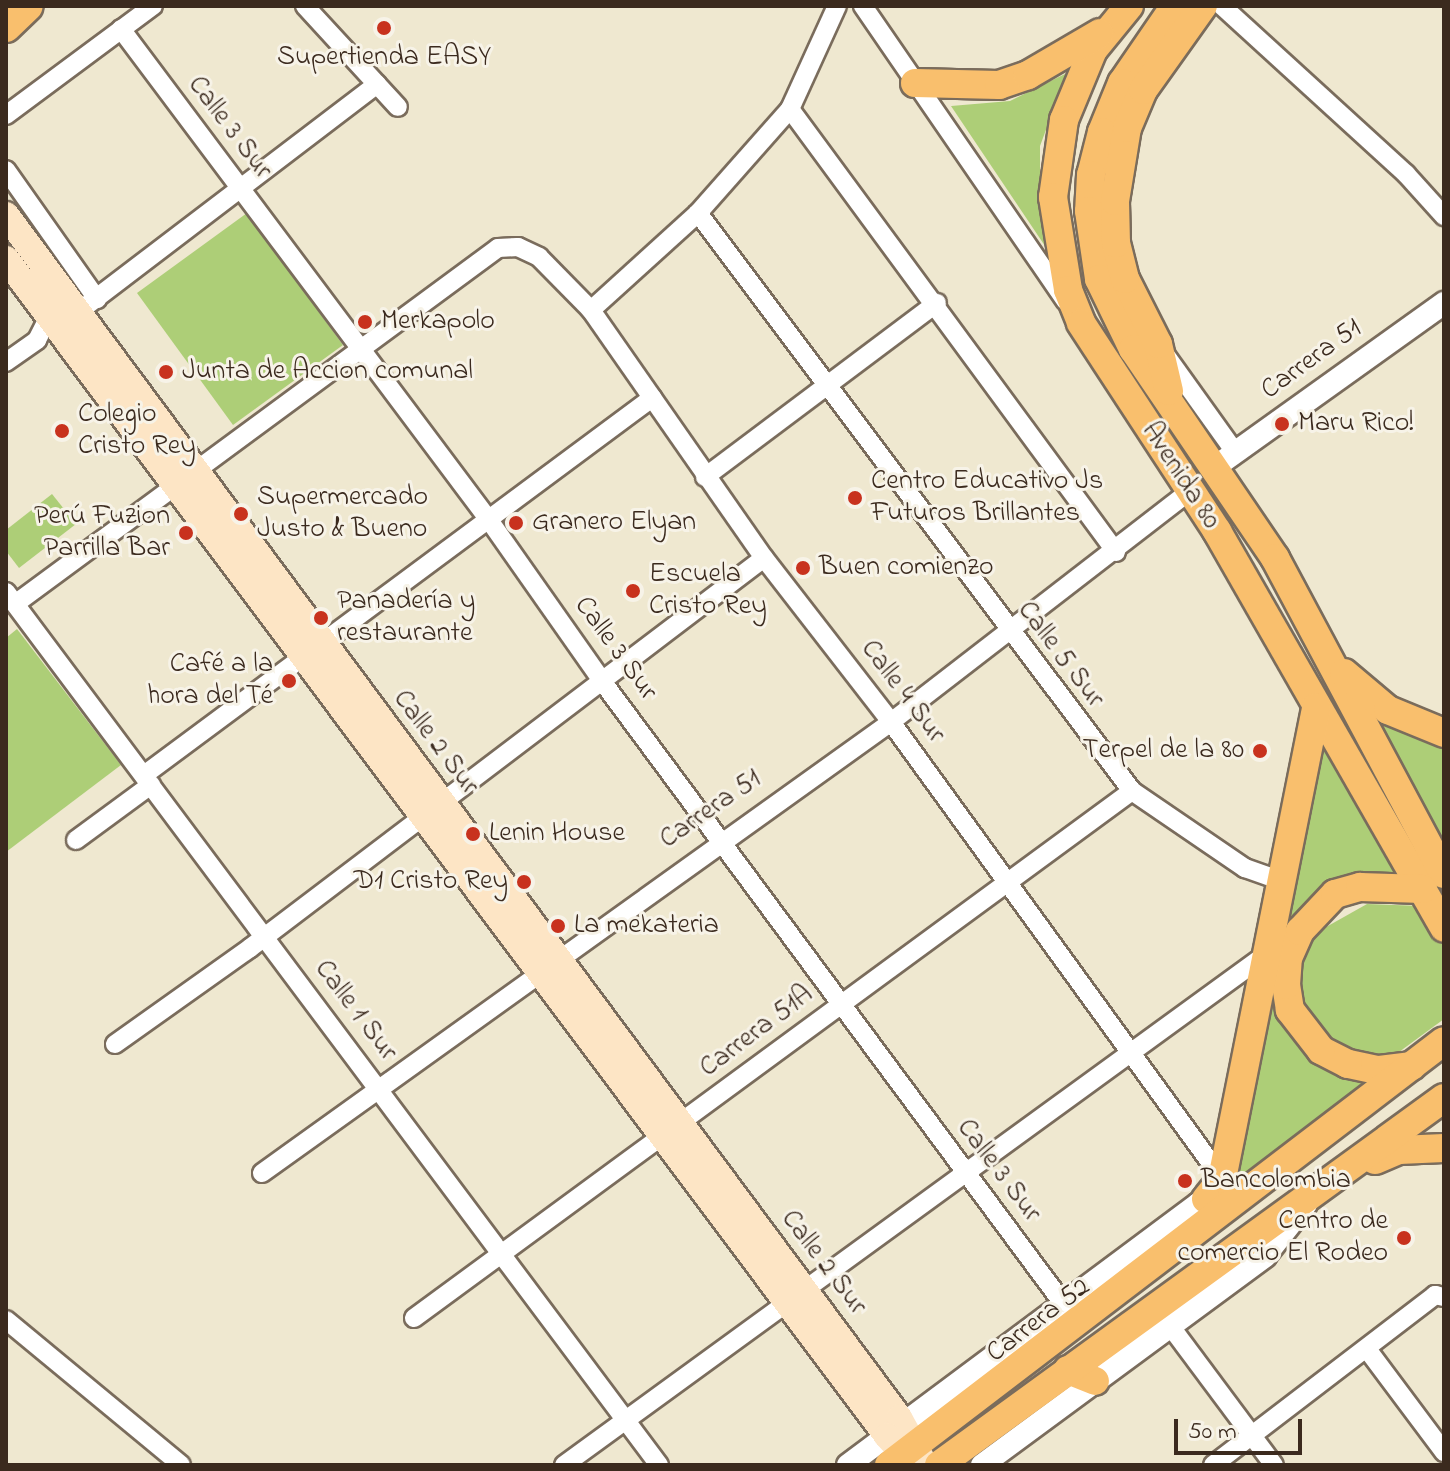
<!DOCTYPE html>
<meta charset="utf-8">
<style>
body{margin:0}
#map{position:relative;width:1450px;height:1471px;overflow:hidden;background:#efe8d0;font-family:"Indie Flower",sans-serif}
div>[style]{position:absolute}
.green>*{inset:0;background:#adce77}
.roads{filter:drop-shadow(2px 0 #7a6c5c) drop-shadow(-2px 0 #7a6c5c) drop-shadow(0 2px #7a6c5c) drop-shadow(0 -2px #7a6c5c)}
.minor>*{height:18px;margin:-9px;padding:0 9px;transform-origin:9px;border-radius:9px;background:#fff}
.tertiary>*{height:22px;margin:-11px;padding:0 11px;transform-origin:11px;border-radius:11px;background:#fff}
.secondary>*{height:26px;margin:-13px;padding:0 13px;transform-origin:13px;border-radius:13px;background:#fde5c5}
.primary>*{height:28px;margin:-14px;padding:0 14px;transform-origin:14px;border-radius:14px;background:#f9bf6d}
.trunk>*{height:30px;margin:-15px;padding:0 15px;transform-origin:15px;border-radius:15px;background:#f9bf6d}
.dots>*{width:22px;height:22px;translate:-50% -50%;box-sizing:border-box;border:4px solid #f7f3e8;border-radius:50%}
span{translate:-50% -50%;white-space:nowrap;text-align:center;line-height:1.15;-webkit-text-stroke:6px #f7f3e8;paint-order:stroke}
.poi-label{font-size:28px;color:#3b2a1e}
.left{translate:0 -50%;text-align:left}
.right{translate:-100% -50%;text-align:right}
.street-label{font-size:28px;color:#3b2a1e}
.frame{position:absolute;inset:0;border:8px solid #3b2a1e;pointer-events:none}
.scale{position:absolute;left:1174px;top:1419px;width:128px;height:36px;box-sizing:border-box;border:4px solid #3b2a1e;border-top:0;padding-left:10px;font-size:24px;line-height:28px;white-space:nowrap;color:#3b2a1e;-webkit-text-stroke:6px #f7f3e8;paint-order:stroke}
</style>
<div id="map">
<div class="green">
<div style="clip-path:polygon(1067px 73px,1040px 146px,1040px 209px,1047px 249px,951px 106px,1010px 101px)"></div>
<div style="clip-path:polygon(247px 213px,343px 345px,233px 425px,137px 293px)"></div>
<div style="clip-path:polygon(52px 494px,76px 524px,19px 568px,6px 551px,6px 530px)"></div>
<div style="clip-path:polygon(17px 629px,121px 765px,6px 852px,6px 638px)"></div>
<div style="clip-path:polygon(1367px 713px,1444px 746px,1444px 845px)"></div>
<div style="clip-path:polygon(1326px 737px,1405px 875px,1359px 873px,1334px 885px,1308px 909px,1280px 1017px,1298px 1047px,1323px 1069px,1367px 1085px,1238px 1188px,1232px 1179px)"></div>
<div style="clip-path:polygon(1367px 904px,1421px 906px,1444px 947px,1444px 1019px,1384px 1063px,1331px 1048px,1308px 1025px,1295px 981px,1304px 952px,1319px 931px)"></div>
</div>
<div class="roads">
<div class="minor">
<div style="left:305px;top:6px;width:137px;rotate:47.4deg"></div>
<div style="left:863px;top:6px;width:358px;rotate:55.5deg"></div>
<div style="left:1222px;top:6px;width:249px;rotate:42.4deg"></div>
<div style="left:1406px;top:174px;width:57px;rotate:47.9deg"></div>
<div style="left:121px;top:29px;width:614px;rotate:53.15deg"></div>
<div style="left:489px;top:520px;width:197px;rotate:54.9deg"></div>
<div style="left:602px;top:681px;width:773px;rotate:53.47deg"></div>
<div style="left:790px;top:109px;width:550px;rotate:53.65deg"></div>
<div style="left:6px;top:115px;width:183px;rotate:-36.6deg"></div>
<div style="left:6px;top:170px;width:158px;rotate:54.8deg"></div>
<div style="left:698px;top:213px;width:723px;rotate:53.1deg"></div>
<div style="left:1132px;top:791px;width:137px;rotate:34.3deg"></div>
<div style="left:1245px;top:868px;width:42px;rotate:19.3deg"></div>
<div style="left:591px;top:310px;width:144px;rotate:-42.2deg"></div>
<div style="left:698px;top:213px;width:139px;rotate:-48.5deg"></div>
<div style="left:790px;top:109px;width:113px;rotate:-65.5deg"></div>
<div style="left:78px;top:312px;width:376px;rotate:-37.3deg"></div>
<div style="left:1167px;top:357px;width:117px;rotate:54.4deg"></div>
<div style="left:6px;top:362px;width:38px;rotate:-35deg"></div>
<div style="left:37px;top:340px;width:25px;rotate:-63deg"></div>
<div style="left:705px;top:477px;width:290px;rotate:-36.9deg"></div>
<div style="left:6px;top:592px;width:1090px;rotate:53.2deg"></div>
<div style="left:15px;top:604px;width:600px;rotate:-36.39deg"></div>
<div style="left:498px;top:248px;width:20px;rotate:-3deg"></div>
<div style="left:518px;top:247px;width:23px;rotate:25deg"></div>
<div style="left:539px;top:257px;width:74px;rotate:45.5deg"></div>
<div style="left:591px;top:310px;width:302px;rotate:55.1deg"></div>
<div style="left:764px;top:558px;width:207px;rotate:52.2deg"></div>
<div style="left:891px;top:722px;width:571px;rotate:54.05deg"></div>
<div style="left:144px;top:775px;width:633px;rotate:-36.58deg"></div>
<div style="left:76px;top:840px;width:93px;rotate:-36.3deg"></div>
<div style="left:115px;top:1044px;width:166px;rotate:-35.4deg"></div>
<div style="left:250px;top:948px;width:645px;rotate:-37.19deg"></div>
<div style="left:262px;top:1173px;width:774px;rotate:-35.64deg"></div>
<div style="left:891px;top:722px;width:378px;rotate:-37.7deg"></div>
<div style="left:414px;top:1318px;width:891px;rotate:-36.28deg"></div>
<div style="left:6px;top:1320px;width:227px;rotate:39.6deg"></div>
<div style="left:1171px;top:1327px;width:172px;rotate:53.3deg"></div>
<div style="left:1367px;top:1349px;width:129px;rotate:53.2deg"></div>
<div style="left:564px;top:1465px;width:872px;rotate:-36.04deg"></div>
<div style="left:1213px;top:1465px;width:280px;rotate:-37.4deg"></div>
<div style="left:1435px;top:1295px;width:9px;rotate:13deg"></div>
</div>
<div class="tertiary">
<div style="left:1215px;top:467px;width:282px;rotate:-35.6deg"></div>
<div style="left:848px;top:1465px;width:437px;rotate:-36.7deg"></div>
<div style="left:1198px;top:1204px;width:25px;rotate:-16deg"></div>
<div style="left:982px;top:1465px;width:352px;rotate:-36.4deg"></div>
<div style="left:1265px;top:1256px;width:66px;rotate:-51.7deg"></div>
</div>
<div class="secondary">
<div style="left:6px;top:215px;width:1498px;rotate:53.41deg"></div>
<div style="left:899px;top:1418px;width:54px;rotate:61deg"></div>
<div style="left:6px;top:259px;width:1470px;rotate:53.18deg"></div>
<div style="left:887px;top:1436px;width:38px;rotate:47deg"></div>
</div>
<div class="primary">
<div style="left:1129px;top:6px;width:57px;rotate:129.3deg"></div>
<div style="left:1093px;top:50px;width:76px;rotate:112.5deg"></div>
<div style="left:1064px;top:120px;width:78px;rotate:98.1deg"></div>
<div style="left:1053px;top:197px;width:94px;rotate:80.8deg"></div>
<div style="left:1068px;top:290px;width:35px;rotate:68deg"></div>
<div style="left:1081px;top:323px;width:249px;rotate:56.8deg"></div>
<div style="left:1217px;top:531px;width:457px;rotate:60.2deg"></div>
<div style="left:1175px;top:6px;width:93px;rotate:124.5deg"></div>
<div style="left:1122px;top:83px;width:53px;rotate:112.2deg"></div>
<div style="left:1102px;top:132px;width:44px;rotate:104.3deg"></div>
<div style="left:1091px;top:175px;width:36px;rotate:93deg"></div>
<div style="left:1089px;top:211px;width:69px;rotate:81.6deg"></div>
<div style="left:1099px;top:279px;width:78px;rotate:64.1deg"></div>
<div style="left:1133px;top:349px;width:253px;rotate:55.8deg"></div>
<div style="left:1275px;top:558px;width:358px;rotate:61.9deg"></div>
<div style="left:915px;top:83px;width:84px;rotate:1.4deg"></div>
<div style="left:999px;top:85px;width:31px;rotate:-19deg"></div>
<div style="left:1028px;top:75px;width:83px;rotate:-30.3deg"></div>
<div style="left:1169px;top:391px;width:48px;rotate:-103.2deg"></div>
<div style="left:1158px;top:344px;width:73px;rotate:-116.9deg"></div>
<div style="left:1125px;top:279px;width:37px;rotate:-104deg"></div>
<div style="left:1116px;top:243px;width:42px;rotate:-91.4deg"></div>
<div style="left:1115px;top:201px;width:74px;rotate:-80.7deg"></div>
<div style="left:1127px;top:128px;width:41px;rotate:-67.2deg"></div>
<div style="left:1143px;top:90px;width:103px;rotate:-54.5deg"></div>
<div style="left:1344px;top:673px;width:57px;rotate:40.1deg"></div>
<div style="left:1388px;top:710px;width:61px;rotate:22.3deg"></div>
<div style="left:1412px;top:1066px;width:35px;rotate:173deg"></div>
<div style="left:1377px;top:1070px;width:30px;rotate:-168deg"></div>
<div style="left:1348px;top:1064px;width:30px;rotate:-153deg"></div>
<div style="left:1321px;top:1050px;width:51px;rotate:-127.8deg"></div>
<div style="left:1290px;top:1010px;width:25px;rotate:-99deg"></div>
<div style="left:1286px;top:985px;width:27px;rotate:-86deg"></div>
<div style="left:1288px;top:958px;width:30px;rotate:-66deg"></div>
<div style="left:1300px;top:931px;width:51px;rotate:-46.6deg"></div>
<div style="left:1335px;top:894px;width:26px;rotate:-16deg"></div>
<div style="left:1360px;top:887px;width:63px;rotate:1.8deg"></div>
<div style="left:1375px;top:1160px;width:26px;rotate:-23deg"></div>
<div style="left:1399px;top:1150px;width:45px;rotate:-2.5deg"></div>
<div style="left:1206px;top:1199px;width:26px;rotate:-51deg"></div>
<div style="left:1222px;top:1179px;width:481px;rotate:-78.7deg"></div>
<div style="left:1068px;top:1370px;width:29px;rotate:22deg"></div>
<div style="left:889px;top:1465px;width:698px;rotate:-37.38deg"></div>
<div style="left:939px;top:1465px;width:624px;rotate:-36.01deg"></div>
</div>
<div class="trunk">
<div style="left:6px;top:27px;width:30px;rotate:-44deg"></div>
</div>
</div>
<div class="dots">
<div style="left:384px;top:28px;background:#c8321e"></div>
<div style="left:365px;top:322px;background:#c8321e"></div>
<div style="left:166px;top:372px;background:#c8321e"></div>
<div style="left:1282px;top:424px;background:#c8321e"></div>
<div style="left:62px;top:431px;background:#c8321e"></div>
<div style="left:855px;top:498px;background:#c8321e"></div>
<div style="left:241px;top:514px;background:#c8321e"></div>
<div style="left:516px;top:523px;background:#c8321e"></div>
<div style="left:186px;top:533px;background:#c8321e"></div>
<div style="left:803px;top:568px;background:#c8321e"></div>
<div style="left:633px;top:591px;background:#c8321e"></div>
<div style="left:321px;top:618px;background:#c8321e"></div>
<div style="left:289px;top:681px;background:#c8321e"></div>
<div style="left:1260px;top:751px;background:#c8321e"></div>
<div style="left:473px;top:834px;background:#c8321e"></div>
<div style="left:524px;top:882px;background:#c8321e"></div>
<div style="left:558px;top:926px;background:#c8321e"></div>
<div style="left:1185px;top:1181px;background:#c8321e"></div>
<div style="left:1404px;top:1238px;background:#c8321e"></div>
</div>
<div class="poi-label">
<span style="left:384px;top:58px">Supertienda EASY</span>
<span class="left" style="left:381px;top:322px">Merkapolo</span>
<span class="left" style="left:182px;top:372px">Junta de Accion comunal</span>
<span class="left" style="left:78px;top:431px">Colegio<br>Cristo Rey</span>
<span class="left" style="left:1298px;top:424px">Maru Rico!</span>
<span class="left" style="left:871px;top:498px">Centro Educativo Js<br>Futuros Brillantes</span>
<span class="left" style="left:257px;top:514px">Supermercado<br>Justo &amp; Bueno</span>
<span class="right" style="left:170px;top:533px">Perú Fuzion<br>Parrilla Bar</span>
<span class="left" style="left:532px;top:523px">Granero Elyan</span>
<span class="left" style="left:819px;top:568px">Buen comienzo</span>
<span class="left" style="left:649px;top:591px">Escuela<br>Cristo Rey</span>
<span class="left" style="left:337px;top:618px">Panadería y<br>restaurante</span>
<span class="right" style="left:273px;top:681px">Café a la<br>hora del Té</span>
<span class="right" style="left:1244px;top:751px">Terpel de la 80</span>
<span class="left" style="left:489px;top:834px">Lenin House</span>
<span class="right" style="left:508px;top:882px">D1 Cristo Rey</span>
<span class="left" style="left:574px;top:926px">La mekateria</span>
<span class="left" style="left:1201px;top:1181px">Bancolombia</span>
<span class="right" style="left:1388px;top:1238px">Centro de<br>comercio El Rodeo</span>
</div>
<div class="street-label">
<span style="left:229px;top:128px;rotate:53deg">Calle 3 Sur</span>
<span style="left:1312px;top:360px;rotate:-36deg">Carrera 51</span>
<span style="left:1180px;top:476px;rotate:57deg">Avenida 80</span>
<span style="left:615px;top:649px;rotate:54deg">Calle 3 Sur</span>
<span style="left:1060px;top:655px;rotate:53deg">Calle 5 Sur</span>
<span style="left:902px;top:692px;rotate:53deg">Calle 4 Sur</span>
<span style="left:435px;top:743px;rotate:53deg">Calle 2 Sur</span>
<span style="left:711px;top:810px;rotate:-35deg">Carrera 51</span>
<span style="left:355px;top:1011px;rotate:53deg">Calle 1 Sur</span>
<span style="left:757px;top:1032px;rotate:-37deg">Carrera 51A</span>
<span style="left:998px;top:1171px;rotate:53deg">Calle 3 Sur</span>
<span style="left:823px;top:1263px;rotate:53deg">Calle 2 Sur</span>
<span style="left:1039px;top:1321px;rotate:-37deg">Carrera 52</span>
</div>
<div class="frame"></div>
<div class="scale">50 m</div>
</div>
